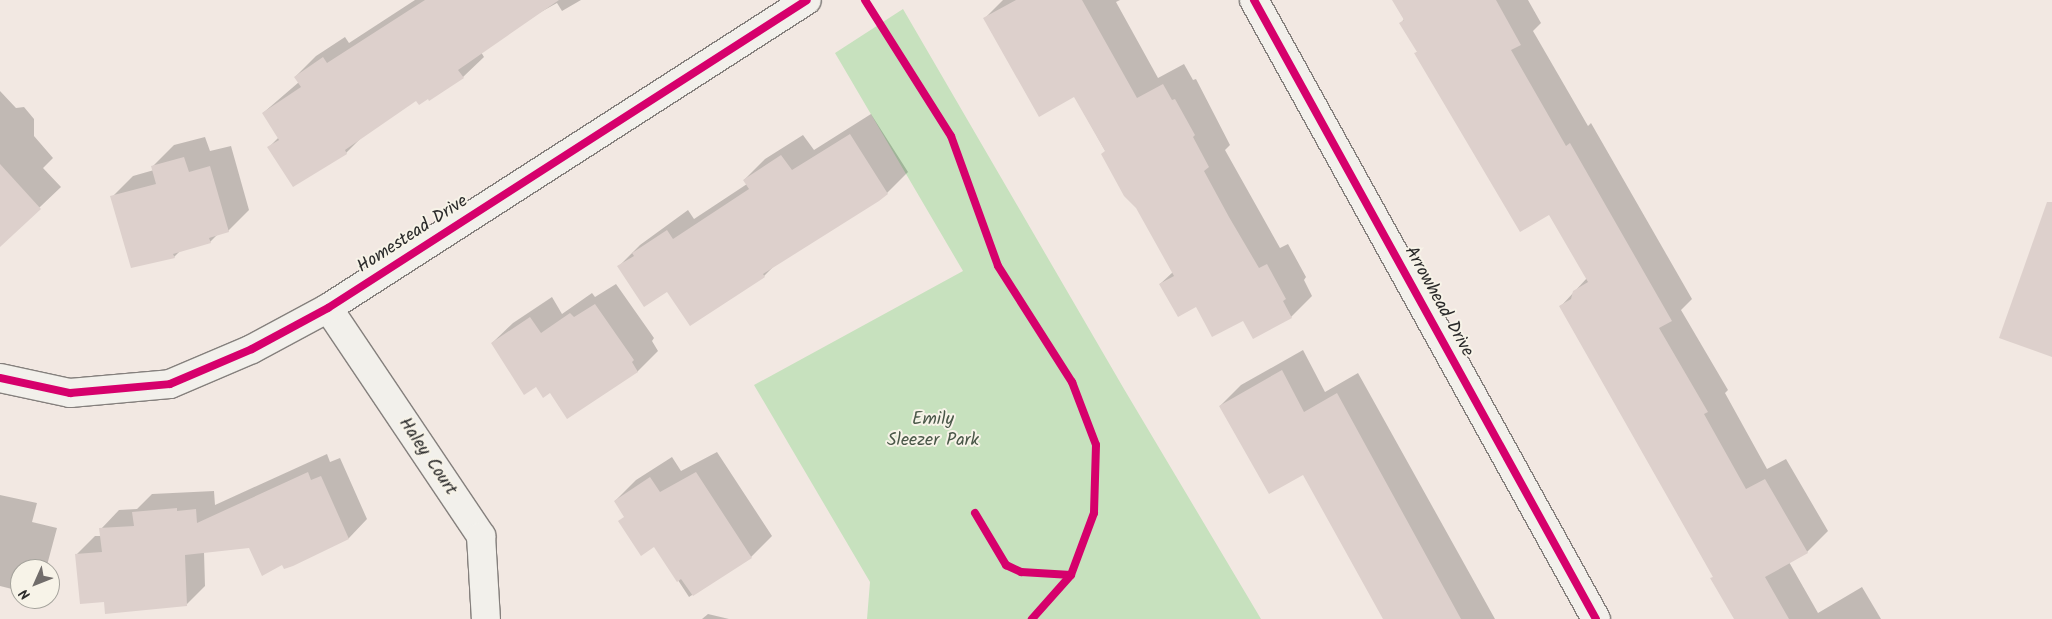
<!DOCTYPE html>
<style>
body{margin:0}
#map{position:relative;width:2052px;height:619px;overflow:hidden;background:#f2e8e2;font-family:Kalam,sans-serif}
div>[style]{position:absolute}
.green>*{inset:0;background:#c7e1be}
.shadow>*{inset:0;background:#0003}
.building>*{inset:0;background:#ddd0cc}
.roads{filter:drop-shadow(1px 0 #85807d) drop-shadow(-1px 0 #85807d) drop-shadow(0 1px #85807d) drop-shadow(0 -1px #85807d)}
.street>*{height:28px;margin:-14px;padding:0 14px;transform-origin:14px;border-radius:14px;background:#f2f0eb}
.cycleway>*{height:8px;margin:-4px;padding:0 4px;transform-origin:4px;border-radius:4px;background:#d6006c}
span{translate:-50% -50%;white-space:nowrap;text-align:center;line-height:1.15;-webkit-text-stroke:4px #f7f3e8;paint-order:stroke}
.street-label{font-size:18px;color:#2b2b2b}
.park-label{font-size:18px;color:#495748}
.north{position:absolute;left:10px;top:559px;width:50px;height:50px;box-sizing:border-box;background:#f7f3e8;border:1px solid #a5a39c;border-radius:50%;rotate:226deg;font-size:14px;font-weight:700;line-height:20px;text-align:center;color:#2b2b2b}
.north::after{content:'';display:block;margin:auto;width:18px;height:22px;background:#716d6b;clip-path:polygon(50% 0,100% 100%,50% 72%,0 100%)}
</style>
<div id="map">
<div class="green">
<div style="clip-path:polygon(903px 9px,1124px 389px,1261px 619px,867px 619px,870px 582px,754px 385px,963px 271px,835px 53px)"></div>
</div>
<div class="shadow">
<div style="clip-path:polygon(415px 0,581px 0,562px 11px,557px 3px,539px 13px,481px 52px,484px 57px,463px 77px,428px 97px,417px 99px,364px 135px,346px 153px,269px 147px,279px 137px,263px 113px,299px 82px,295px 77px,316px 56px,345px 37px,349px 43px)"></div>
<div style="clip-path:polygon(1003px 0,1120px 0,1116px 2px,1158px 78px,1184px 64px,1193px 80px,1196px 79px,1230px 145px,1225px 150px,1280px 248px,1288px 244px,1306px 277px,1304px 280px,1312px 296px,1291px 317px,1196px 305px,1160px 284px,1173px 272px,1074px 95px,985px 18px)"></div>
<div style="clip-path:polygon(1393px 0,1528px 0,1541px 23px,1533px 31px,1588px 126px,1591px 123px,1692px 299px,1681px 310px,1728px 390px,1725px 393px,1767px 469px,1786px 459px,1828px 531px,1807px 552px,1789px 562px,1818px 613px,1862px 587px,1881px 619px,1735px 619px,1714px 576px,1561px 306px,1587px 278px,1550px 214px,1416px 53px,1418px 51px,1401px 23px,1404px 19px)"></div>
<div style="clip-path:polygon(0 91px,16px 108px,24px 107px,34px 119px,34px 136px,53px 158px,43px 168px,61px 187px,0 245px)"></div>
<div style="clip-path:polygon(871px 114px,908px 172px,887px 193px,775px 265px,764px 276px,668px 290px,619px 266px,640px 245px,688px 210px,694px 219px,747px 184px,744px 180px,765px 159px,803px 135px,814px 150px)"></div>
<div style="clip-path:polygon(205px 137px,210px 151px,231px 146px,249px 210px,228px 231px,218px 234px,210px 242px,181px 250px,174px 257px,112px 197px,133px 176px,154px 170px,153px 166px,174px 145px)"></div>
<div style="clip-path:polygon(616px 284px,654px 338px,652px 341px,658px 351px,637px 372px,550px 391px,536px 386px,492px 343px,513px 323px,552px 297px,562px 314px,592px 293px,595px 297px)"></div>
<div style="clip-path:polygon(1303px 350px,1325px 392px,1358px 373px,1495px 619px,1385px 619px,1303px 473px,1220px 406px,1241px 385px)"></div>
<div style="clip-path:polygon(717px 452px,772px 536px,751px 557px,689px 597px,655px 545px,625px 516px,615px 501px,636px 480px,672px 457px,681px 471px)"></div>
<div style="clip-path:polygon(327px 454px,330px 462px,340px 458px,367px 519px,349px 538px,283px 564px,250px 547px,204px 552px,205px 586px,186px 605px,105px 600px,76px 555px,95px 536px,101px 536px,101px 529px,119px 510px,137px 509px,152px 494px,214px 491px,215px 505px)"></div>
<div style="clip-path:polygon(0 495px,37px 503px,32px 522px,57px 528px,46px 569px,20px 569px,20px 591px,0 586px)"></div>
<div style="clip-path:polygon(708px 614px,729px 619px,702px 619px)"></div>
</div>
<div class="building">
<div style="clip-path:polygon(425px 0,559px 0,458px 70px,464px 78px,429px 101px,428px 99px,419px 105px,416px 101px,345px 150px,347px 154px,293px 187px,267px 147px,279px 140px,262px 113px,301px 87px,294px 77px,323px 57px,327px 63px)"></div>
<div style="clip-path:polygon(1016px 0,1082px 0,1137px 98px,1163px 84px,1172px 100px,1175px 99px,1195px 135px,1193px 137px,1209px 167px,1204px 171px,1229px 217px,1259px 268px,1267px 264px,1286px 299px,1283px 301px,1292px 318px,1253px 339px,1243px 321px,1212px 337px,1196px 307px,1178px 317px,1159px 284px,1174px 276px,1136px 208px,1124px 196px,1101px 154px,1105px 151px,1074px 97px,1039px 117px,983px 18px)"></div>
<div style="clip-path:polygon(1392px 0,1496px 0,1521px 45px,1511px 50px,1566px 146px,1570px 143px,1672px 321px,1659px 328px,1708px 412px,1704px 414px,1746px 489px,1765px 479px,1808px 553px,1765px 577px,1789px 619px,1734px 619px,1710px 578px,1713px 577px,1559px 306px,1571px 299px,1573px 291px,1588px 282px,1549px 215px,1520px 232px,1414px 53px,1417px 52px,1399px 23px,1404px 20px)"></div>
<div style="clip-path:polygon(850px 134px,888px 194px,879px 201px,763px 274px,765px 277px,690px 326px,667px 292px,644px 307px,617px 266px,634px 256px,632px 253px,667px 230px,673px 239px,749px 189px,743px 180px,781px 155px,792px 170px)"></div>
<div style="clip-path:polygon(184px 157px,189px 172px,210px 166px,229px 232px,209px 238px,211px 243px,173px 254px,175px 258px,131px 268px,110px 196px,156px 184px,151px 166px)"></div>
<div style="clip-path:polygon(0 164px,41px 209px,0 247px)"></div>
<div style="clip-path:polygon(2047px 202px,2052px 202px,2052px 357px,1999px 338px)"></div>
<div style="clip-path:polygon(595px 304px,634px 360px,632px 362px,638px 372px,567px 419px,550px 393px,543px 398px,536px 387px,524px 395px,491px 343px,530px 317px,541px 333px,570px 313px,574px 317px)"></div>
<div style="clip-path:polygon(1282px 370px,1304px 412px,1337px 393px,1461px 619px,1383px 619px,1303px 475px,1269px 494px,1219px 406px)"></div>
<div style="clip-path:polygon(308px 472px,311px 480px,321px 476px,349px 539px,293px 566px,284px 569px,282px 565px,262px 576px,249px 548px,185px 555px,187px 606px,105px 614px,104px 602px,80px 604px,75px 554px,102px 552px,99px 528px,134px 526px,132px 512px,177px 508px,177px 511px,196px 509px,197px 523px)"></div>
<div style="clip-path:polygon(696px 472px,752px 558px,693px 596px,681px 579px,677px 582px,654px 547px,641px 556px,618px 521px,624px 517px,614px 501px,650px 477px,660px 492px)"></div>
</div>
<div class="roads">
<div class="street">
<div style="left:1254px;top:0;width:707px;rotate:61.08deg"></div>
<div style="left:328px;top:308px;width:275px;rotate:56.1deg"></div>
<div style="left:481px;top:536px;width:83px;rotate:86.6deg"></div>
<div style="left:0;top:378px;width:72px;rotate:12.1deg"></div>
<div style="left:70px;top:393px;width:100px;rotate:-5.1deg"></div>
<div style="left:170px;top:384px;width:89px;rotate:-23.1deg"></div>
<div style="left:252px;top:349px;width:86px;rotate:-28.3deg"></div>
<div style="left:328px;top:308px;width:569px;rotate:-32.74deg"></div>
</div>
</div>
<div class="cycleway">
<div style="left:865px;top:0;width:161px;rotate:57.7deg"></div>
<div style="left:951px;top:136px;width:138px;rotate:70.1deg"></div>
<div style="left:998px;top:266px;width:138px;rotate:57.5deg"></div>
<div style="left:1072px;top:382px;width:67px;rotate:69.1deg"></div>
<div style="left:1096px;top:445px;width:68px;rotate:91.7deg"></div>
<div style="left:1094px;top:513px;width:66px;rotate:110.4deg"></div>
<div style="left:1071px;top:575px;width:59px;rotate:131.6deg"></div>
<div style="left:1254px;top:0;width:707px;rotate:61.08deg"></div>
<div style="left:0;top:378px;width:72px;rotate:12.1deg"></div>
<div style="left:70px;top:393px;width:100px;rotate:-5.1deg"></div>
<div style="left:170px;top:384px;width:89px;rotate:-23.1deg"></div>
<div style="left:252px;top:349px;width:86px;rotate:-28.3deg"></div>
<div style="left:328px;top:308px;width:569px;rotate:-32.74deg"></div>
<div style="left:975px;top:513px;width:61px;rotate:59.2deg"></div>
<div style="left:1006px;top:565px;width:17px;rotate:25deg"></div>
<div style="left:1021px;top:572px;width:50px;rotate:3.4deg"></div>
</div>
<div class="street-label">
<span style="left:413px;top:235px;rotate:-33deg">Homestead Drive</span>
<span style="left:1438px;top:302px;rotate:61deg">Arrowhead Drive</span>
<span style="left:427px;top:457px;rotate:56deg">Haley Court</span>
</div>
<div class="park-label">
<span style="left:933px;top:431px">Emily<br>Sleezer Park</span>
</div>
<div class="north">N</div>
</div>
